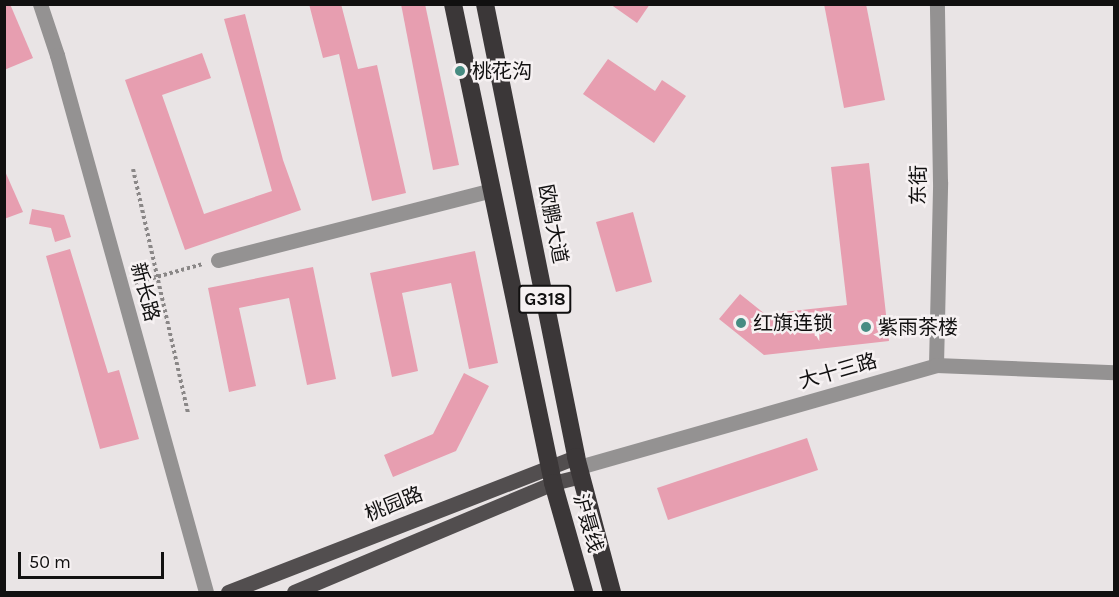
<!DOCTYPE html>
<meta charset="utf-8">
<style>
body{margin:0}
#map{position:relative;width:1119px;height:597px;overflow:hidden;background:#e9e4e5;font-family:Karla,"Noto Sans SC",sans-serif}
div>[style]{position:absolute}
.building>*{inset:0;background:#e79eb0}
.path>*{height:4px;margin-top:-2px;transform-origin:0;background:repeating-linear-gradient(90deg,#8a8787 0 3px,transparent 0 6px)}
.minor>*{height:15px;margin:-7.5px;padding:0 7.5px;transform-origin:7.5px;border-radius:7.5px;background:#949292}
.major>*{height:15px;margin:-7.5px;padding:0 7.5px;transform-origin:7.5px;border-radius:7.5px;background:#524e4f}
.highway>*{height:18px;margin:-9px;padding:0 9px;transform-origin:9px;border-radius:9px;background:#3b3738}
.dots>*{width:16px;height:16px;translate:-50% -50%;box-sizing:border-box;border:3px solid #f6f1f2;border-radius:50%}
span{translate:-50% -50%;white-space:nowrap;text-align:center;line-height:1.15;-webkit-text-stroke:5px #f6f1f2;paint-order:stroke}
.shield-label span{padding:2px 4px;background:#f6f1f2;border:2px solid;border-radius:4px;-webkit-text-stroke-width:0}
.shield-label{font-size:18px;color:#111010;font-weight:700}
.poi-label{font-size:20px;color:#111010}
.left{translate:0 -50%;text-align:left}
.street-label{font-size:20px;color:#111010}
.frame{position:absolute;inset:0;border:6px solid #111010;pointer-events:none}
.scale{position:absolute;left:18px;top:552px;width:146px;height:27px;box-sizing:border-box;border:3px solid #111010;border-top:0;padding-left:8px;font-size:18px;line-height:21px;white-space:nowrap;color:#111010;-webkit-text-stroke:4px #f6f1f2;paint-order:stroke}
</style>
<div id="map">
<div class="building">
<div style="clip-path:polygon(4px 4px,10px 4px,33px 58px,4px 70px)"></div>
<div style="clip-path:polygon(309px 4px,341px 4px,358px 69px,377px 65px,406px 193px,372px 201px,339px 54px,323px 58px)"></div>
<div style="clip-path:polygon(401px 4px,425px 4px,459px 165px,433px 170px)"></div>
<div style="clip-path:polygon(610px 4px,650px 4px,637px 23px)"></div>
<div style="clip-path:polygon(824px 4px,866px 4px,885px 100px,844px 108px)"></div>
<div style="clip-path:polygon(245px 14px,283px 160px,301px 210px,185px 250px,125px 80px,202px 53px,211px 78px,162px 95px,204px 214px,272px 191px,224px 19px)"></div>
<div style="clip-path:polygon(608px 59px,655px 91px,662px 80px,686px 96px,654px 143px,583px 94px)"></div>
<div style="clip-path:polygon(869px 163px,889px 341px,764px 355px,719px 319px,740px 294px,765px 314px,847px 305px,831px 167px)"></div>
<div style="clip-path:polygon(4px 169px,23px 212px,4px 219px)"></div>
<div style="clip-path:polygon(32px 209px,64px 215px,71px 237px,55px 242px,51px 228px,29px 224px)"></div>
<div style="clip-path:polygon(633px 212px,652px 282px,616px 292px,596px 222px)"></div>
<div style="clip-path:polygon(70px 249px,108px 373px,119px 370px,139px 439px,100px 449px,46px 256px)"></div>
<div style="clip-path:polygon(475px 251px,498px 363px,469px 369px,451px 283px,402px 293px,418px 371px,392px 377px,370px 273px)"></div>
<div style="clip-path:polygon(313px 267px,336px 379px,307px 385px,289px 298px,239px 308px,256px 386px,229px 392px,208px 288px)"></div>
<div style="clip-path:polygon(464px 373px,489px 386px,456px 451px,393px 477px,384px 455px,433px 434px)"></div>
<div style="clip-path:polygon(807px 438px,818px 470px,668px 520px,657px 488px)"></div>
</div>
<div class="path">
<div style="left:133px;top:169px;width:251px;rotate:77.3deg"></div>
<div style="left:135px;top:283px;width:71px;rotate:-15.6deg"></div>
</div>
<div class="minor">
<div style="left:40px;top:4px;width:54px;rotate:71.6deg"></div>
<div style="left:57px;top:55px;width:557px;rotate:74.49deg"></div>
<div style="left:218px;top:260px;width:283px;rotate:-14.3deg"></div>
<div style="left:936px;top:365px;width:183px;rotate:-88.7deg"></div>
<div style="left:940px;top:182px;width:178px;rotate:-91deg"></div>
<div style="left:579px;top:467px;width:371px;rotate:-15.9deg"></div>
<div style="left:936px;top:365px;width:178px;rotate:2.3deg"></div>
</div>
<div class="major">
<div style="left:228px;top:592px;width:373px;rotate:-21.2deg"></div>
<div style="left:294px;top:592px;width:281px;rotate:-22.8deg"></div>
<div style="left:553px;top:483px;width:29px;rotate:-14deg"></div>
</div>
<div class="highway">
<div style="left:453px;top:4px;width:489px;rotate:78.2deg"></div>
<div style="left:553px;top:483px;width:113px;rotate:74.1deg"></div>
<div style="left:485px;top:4px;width:462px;rotate:78.6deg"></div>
<div style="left:576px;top:457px;width:140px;rotate:75.1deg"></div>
</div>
<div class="dots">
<div style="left:460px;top:71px;background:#478c82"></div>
<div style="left:741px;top:323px;background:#478c82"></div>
<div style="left:866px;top:327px;background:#478c82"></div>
</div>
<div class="shield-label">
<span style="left:545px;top:299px">G318</span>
</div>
<div class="poi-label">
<span class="left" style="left:472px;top:71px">桃花沟</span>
<span class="left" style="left:753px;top:323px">红旗连锁</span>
<span class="left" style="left:878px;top:327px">紫雨茶楼</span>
</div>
<div class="street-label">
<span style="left:918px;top:185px;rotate:-90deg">东街</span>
<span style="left:553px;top:224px;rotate:79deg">欧鹏大道</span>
<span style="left:145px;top:292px;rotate:75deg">新长路</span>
<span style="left:838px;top:371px;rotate:-16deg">大十三路</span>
<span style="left:394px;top:504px;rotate:-22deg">桃园路</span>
<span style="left:588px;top:523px;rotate:74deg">沪聂线</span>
</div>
<div class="frame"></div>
<div class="scale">50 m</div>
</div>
